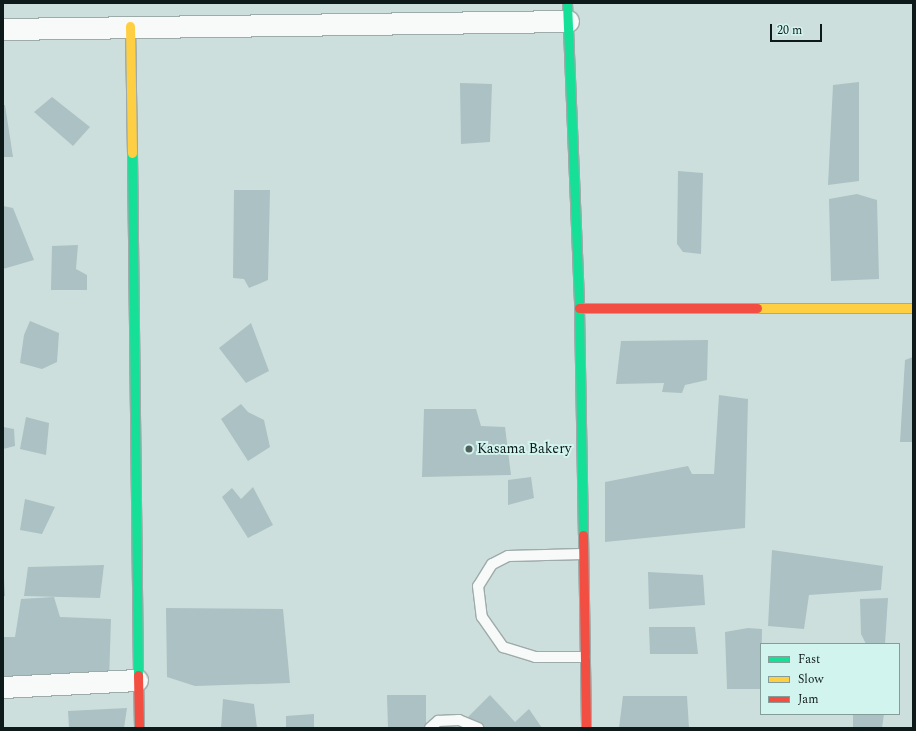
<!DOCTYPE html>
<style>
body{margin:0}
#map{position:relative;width:916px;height:731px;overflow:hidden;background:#cddfdc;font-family:Spectral,serif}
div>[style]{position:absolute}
.building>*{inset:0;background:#abc1c4}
.roads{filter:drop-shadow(1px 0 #9daba9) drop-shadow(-1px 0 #9daba9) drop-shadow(0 1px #9daba9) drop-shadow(0 -1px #9daba9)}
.lane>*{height:10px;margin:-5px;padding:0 5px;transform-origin:5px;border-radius:5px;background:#f8fafa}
.street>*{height:21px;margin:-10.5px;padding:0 10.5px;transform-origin:10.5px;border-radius:10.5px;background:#f8fafa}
.fast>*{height:9px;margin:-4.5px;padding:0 4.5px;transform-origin:4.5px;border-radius:4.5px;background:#16e098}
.slow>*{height:9px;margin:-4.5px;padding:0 4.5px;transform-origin:4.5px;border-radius:4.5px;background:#ffcf43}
.jam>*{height:9px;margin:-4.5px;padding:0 4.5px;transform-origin:4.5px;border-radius:4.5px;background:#f24e42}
.dots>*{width:11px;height:11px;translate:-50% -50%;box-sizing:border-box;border:2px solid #d2f4ef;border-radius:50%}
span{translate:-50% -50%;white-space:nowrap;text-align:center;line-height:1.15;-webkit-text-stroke:4px #d2f4ef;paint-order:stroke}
.poi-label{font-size:14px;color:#0e1a19}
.left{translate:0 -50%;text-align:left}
.frame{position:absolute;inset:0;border:4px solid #0e1a19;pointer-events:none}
.legend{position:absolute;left:760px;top:643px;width:140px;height:72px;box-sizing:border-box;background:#d2f4ef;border:1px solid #849d99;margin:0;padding:5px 7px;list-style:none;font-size:12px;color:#0e1a19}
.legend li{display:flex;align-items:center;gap:8px;height:20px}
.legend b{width:20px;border:1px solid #849d99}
.scale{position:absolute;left:770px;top:24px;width:52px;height:18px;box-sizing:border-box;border:2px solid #0e1a19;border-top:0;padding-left:5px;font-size:12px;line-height:14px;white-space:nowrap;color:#0e1a19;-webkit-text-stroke:3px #d2f4ef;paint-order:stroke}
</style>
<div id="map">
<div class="building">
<div style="clip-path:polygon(859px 82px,859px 181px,828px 185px,833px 85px)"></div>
<div style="clip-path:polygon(460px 83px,492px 84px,490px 142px,461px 144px)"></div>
<div style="clip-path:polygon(52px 97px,90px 127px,73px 146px,34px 112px)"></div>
<div style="clip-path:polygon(3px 105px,5px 105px,13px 157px,3px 157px)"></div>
<div style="clip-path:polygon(678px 171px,703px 173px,701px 254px,683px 252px,677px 244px)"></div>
<div style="clip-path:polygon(234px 190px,270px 190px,268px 280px,249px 288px,244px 279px,233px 278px)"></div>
<div style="clip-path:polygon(857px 194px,877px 200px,879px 279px,831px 281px,829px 199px)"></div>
<div style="clip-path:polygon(3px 206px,13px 208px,34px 260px,3px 269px)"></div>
<div style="clip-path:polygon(78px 245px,76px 269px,87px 275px,87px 290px,51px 290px,52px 246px)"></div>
<div style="clip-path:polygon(30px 321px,59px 333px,57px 362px,42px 369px,20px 363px,24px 335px)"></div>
<div style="clip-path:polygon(251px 323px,269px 371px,246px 383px,219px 348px)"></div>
<div style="clip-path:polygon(708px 340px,707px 380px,685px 385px,682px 393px,662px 392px,664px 383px,616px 384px,621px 341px)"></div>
<div style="clip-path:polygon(913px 357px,913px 442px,900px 442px,905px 360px)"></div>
<div style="clip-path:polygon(719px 395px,748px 399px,745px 528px,605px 542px,605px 482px,688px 466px,692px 474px,714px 474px)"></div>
<div style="clip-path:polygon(241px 404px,248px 412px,264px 420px,270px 447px,248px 461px,221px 419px)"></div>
<div style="clip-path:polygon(424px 409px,476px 409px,481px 426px,505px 427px,511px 475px,422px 477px)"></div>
<div style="clip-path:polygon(26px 417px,49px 423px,46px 455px,20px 449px)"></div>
<div style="clip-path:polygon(3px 427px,14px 429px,15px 446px,3px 449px)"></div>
<div style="clip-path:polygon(531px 477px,534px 498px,508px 505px,508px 480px)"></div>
<div style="clip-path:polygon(253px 487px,273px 525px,248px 538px,222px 497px,232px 488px,241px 499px)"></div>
<div style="clip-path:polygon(25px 499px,55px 507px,42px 534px,20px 530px)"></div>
<div style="clip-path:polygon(772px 550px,883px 566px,881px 590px,809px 595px,804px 629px,768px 626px)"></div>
<div style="clip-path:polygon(104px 565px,100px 598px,24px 596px,28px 567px)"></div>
<div style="clip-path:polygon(648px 572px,703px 575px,705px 605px,649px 609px)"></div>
<div style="clip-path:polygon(4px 578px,5px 596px,3px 596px)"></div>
<div style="clip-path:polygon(54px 597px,60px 617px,111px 619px,109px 681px,3px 682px,3px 637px,15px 637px,21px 599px)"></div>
<div style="clip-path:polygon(888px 598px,885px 644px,866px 644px,861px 634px,860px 599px)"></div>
<div style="clip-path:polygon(166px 608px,283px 609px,290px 683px,195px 686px,167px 677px)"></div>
<div style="clip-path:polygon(649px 627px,695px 627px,698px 654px,650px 654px)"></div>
<div style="clip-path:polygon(748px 628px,762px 629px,761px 689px,727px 689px,725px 632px)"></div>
<div style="clip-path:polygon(387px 695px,426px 695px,426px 728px,388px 728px)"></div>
<div style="clip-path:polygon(490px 695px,515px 722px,529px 709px,542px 728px,481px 728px,468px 717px)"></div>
<div style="clip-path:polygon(623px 696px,687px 696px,689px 728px,619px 728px)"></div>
<div style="clip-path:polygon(223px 699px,254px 704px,257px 728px,221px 728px)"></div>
<div style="clip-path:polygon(127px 708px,124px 728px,69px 728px,68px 711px)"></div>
<div style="clip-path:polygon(314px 714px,314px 728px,286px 728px,286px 716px)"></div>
<div style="clip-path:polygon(853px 714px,884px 714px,882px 728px,853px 728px)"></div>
</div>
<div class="roads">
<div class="lane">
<div style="left:583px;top:554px;width:75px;rotate:178.5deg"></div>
<div style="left:508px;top:556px;width:18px;rotate:153deg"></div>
<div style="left:492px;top:564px;width:26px;rotate:122deg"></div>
<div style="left:478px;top:586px;width:31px;rotate:83deg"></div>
<div style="left:482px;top:617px;width:37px;rotate:55deg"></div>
<div style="left:503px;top:647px;width:34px;rotate:17deg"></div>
<div style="left:535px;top:657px;width:50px"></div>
<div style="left:430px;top:728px;width:11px;rotate:-41deg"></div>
<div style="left:438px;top:721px;width:21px;rotate:-3deg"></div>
<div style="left:459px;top:720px;width:21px;rotate:23deg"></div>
</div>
<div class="street">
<div style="left:3px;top:29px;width:565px;rotate:-0.81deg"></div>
<div style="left:3px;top:687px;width:134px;rotate:-3deg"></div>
</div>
<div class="fast">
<div style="left:567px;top:3px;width:305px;rotate:87.7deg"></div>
<div style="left:579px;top:308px;width:227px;rotate:89deg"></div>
<div style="left:132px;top:153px;width:522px;rotate:89.34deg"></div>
</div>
<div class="slow">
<div style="left:130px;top:26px;width:127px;rotate:89.1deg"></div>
<div style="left:757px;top:308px;width:156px"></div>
</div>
<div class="jam">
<div style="left:579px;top:308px;width:178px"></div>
<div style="left:583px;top:535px;width:193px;rotate:89.1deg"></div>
<div style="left:138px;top:675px;width:53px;rotate:88.9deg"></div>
</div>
</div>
<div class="dots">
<div style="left:469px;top:449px;background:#515f5d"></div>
</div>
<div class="poi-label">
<span class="left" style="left:477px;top:449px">Kasama Bakery</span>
</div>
<div class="frame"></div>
<ul class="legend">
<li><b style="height:5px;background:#16e098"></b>Fast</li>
<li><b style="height:5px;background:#ffcf43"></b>Slow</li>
<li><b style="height:5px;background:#f24e42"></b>Jam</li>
</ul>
<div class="scale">20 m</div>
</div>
